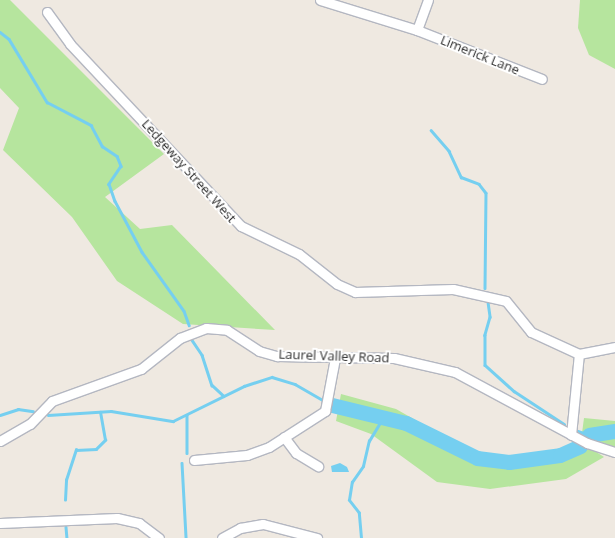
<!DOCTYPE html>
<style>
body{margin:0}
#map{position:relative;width:615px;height:538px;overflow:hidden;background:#efe9e1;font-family:"Open Sans",sans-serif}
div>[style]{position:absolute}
.green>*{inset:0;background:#b6e59e}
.water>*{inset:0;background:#75cff0}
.stream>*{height:2.5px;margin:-1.25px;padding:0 1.25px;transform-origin:1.25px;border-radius:1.25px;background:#75cff0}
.river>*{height:15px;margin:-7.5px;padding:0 7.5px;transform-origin:7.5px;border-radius:7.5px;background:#75cff0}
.roads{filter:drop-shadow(1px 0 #b4b7c1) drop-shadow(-1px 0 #b4b7c1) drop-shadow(0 1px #b4b7c1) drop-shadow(0 -1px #b4b7c1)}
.minor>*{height:9px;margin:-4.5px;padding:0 4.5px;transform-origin:4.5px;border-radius:4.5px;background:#fff}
span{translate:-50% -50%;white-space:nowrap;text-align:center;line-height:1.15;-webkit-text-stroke:4px #fff;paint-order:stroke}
.street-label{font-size:13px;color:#2e2e2e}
</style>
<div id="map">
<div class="green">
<div style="clip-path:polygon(0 0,10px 0,164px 154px,105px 197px,140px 229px,172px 225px,275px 330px,183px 324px,117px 281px,72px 217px,3px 150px,19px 108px,0 88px)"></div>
<div style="clip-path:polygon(580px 0,615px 0,615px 69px,589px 55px,578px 28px)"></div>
<div style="clip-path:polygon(341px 394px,396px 409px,479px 456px,509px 459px,576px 449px,581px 442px,604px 457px,566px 479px,490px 489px,437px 482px,371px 434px,336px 421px)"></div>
<div style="clip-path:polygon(584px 418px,615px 421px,615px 449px,605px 448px,582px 433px)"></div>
</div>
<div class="water">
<div style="clip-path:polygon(340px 463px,347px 467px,349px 472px,332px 472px,331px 466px)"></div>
</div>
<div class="stream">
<div style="left:0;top:32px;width:11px;rotate:38deg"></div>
<div style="left:9px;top:39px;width:74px;rotate:58.9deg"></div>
<div style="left:47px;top:102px;width:50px;rotate:27.6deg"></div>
<div style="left:91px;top:125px;width:24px;rotate:62deg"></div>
<div style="left:102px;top:146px;width:18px;rotate:34deg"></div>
<div style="left:117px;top:156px;width:11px;rotate:68deg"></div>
<div style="left:121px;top:166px;width:22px;rotate:124deg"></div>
<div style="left:109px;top:184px;width:18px;rotate:71deg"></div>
<div style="left:115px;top:201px;width:58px;rotate:62.1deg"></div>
<div style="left:142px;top:252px;width:72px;rotate:54.6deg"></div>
<div style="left:184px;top:311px;width:15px;rotate:70deg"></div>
<div style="left:431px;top:130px;width:28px;rotate:49deg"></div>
<div style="left:449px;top:151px;width:29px;rotate:65deg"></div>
<div style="left:461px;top:177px;width:19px;rotate:21deg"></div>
<div style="left:479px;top:184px;width:11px;rotate:52deg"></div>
<div style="left:486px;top:193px;width:95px;rotate:90.6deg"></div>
<div style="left:488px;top:302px;width:15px;rotate:82deg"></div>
<div style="left:490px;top:317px;width:19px;rotate:106deg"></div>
<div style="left:485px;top:335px;width:30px;rotate:90deg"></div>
<div style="left:485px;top:365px;width:39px;rotate:42deg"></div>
<div style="left:514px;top:391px;width:60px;rotate:33.4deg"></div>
<div style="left:192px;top:340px;width:18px;rotate:56deg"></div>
<div style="left:202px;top:355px;width:32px;rotate:72deg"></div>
<div style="left:212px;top:385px;width:16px;rotate:43deg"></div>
<div style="left:0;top:415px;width:19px;rotate:-18deg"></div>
<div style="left:18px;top:409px;width:15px;rotate:8deg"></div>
<div style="left:48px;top:415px;width:63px;rotate:-3.6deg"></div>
<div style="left:111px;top:411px;width:63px;rotate:9.2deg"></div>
<div style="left:173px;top:421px;width:79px;rotate:-26.2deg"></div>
<div style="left:244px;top:386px;width:29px;rotate:-18deg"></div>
<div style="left:272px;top:377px;width:24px;rotate:17deg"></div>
<div style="left:295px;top:384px;width:34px;rotate:30deg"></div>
<div style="left:187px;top:415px;width:38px;rotate:90deg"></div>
<div style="left:578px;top:431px;width:12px;rotate:20deg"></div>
<div style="left:182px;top:463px;width:75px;rotate:86.9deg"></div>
<div style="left:65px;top:500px;width:20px;rotate:-87deg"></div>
<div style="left:66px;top:480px;width:32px;rotate:-72deg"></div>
<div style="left:76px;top:450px;width:20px;rotate:-3deg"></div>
<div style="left:96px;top:449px;width:13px;rotate:-45deg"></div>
<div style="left:105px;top:440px;width:28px;rotate:-100deg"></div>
<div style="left:66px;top:527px;width:11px;rotate:85deg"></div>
<div style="left:361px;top:538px;width:25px;rotate:-95deg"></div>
<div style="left:359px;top:513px;width:16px;rotate:-128deg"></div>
<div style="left:349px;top:500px;width:18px;rotate:-81deg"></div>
<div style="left:352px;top:482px;width:19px;rotate:-55deg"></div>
<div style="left:363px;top:466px;width:26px;rotate:-77deg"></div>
<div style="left:369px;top:441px;width:27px;rotate:-59deg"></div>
</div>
<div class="river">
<div style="left:332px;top:405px;width:76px;rotate:13.7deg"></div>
<div style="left:406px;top:423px;width:79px;rotate:26.2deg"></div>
<div style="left:477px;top:458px;width:32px;rotate:7deg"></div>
<div style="left:509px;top:462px;width:51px;rotate:-7.8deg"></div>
<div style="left:560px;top:455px;width:22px;rotate:-24deg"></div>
<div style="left:589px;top:435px;width:26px;rotate:-9deg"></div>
</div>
<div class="roads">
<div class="minor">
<div style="left:320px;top:0;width:102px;rotate:17.2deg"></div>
<div style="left:417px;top:30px;width:134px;rotate:21.4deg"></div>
<div style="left:47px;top:12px;width:39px;rotate:54deg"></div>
<div style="left:70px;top:44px;width:250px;rotate:46.8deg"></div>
<div style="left:241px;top:226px;width:64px;rotate:25.8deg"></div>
<div style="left:299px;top:254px;width:48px;rotate:38.3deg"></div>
<div style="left:337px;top:284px;width:20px;rotate:24deg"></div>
<div style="left:355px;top:292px;width:98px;rotate:-1.8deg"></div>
<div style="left:453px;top:289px;width:54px;rotate:12.8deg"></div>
<div style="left:506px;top:301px;width:40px;rotate:51deg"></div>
<div style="left:531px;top:332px;width:53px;rotate:24.6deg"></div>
<div style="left:417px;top:30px;width:32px;rotate:-70deg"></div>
<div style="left:579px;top:354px;width:37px;rotate:-11deg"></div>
<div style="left:571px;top:435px;width:81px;rotate:-84.4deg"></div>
<div style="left:284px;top:437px;width:20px;rotate:53deg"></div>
<div style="left:296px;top:453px;width:26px;rotate:31deg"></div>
<div style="left:0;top:441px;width:34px;rotate:-30deg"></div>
<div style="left:30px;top:424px;width:32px;rotate:-46deg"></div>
<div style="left:52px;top:401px;width:95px;rotate:-19.8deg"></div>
<div style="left:141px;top:369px;width:50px;rotate:-38.5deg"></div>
<div style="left:180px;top:338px;width:28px;rotate:-21deg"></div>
<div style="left:206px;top:328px;width:21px;rotate:5deg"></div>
<div style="left:227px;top:330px;width:38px;rotate:33deg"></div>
<div style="left:259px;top:351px;width:19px;rotate:16deg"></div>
<div style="left:277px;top:356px;width:117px;rotate:1deg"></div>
<div style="left:394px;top:358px;width:63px;rotate:12.9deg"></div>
<div style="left:455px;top:372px;width:150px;rotate:28.3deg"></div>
<div style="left:587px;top:443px;width:29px;rotate:18deg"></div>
<div style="left:194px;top:460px;width:53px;rotate:-5.4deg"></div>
<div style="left:247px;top:455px;width:23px;rotate:-20deg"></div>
<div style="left:269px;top:447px;width:67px;rotate:-32.7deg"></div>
<div style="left:325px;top:411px;width:54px;rotate:-79.3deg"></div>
<div style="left:0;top:523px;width:117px;rotate:-2.4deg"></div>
<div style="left:117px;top:518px;width:23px;rotate:13deg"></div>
<div style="left:139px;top:523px;width:25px;rotate:37deg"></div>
<div style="left:222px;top:538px;width:21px;rotate:-29deg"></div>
<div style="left:240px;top:528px;width:23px;rotate:-10deg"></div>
<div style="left:263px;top:524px;width:56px;rotate:14.5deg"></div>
</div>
</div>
<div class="street-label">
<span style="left:480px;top:55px;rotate:22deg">Limerick Lane</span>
<span style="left:189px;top:171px;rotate:48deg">Ledgeway Street West</span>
<span style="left:334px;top:356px;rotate:2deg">Laurel Valley Road</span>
</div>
</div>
